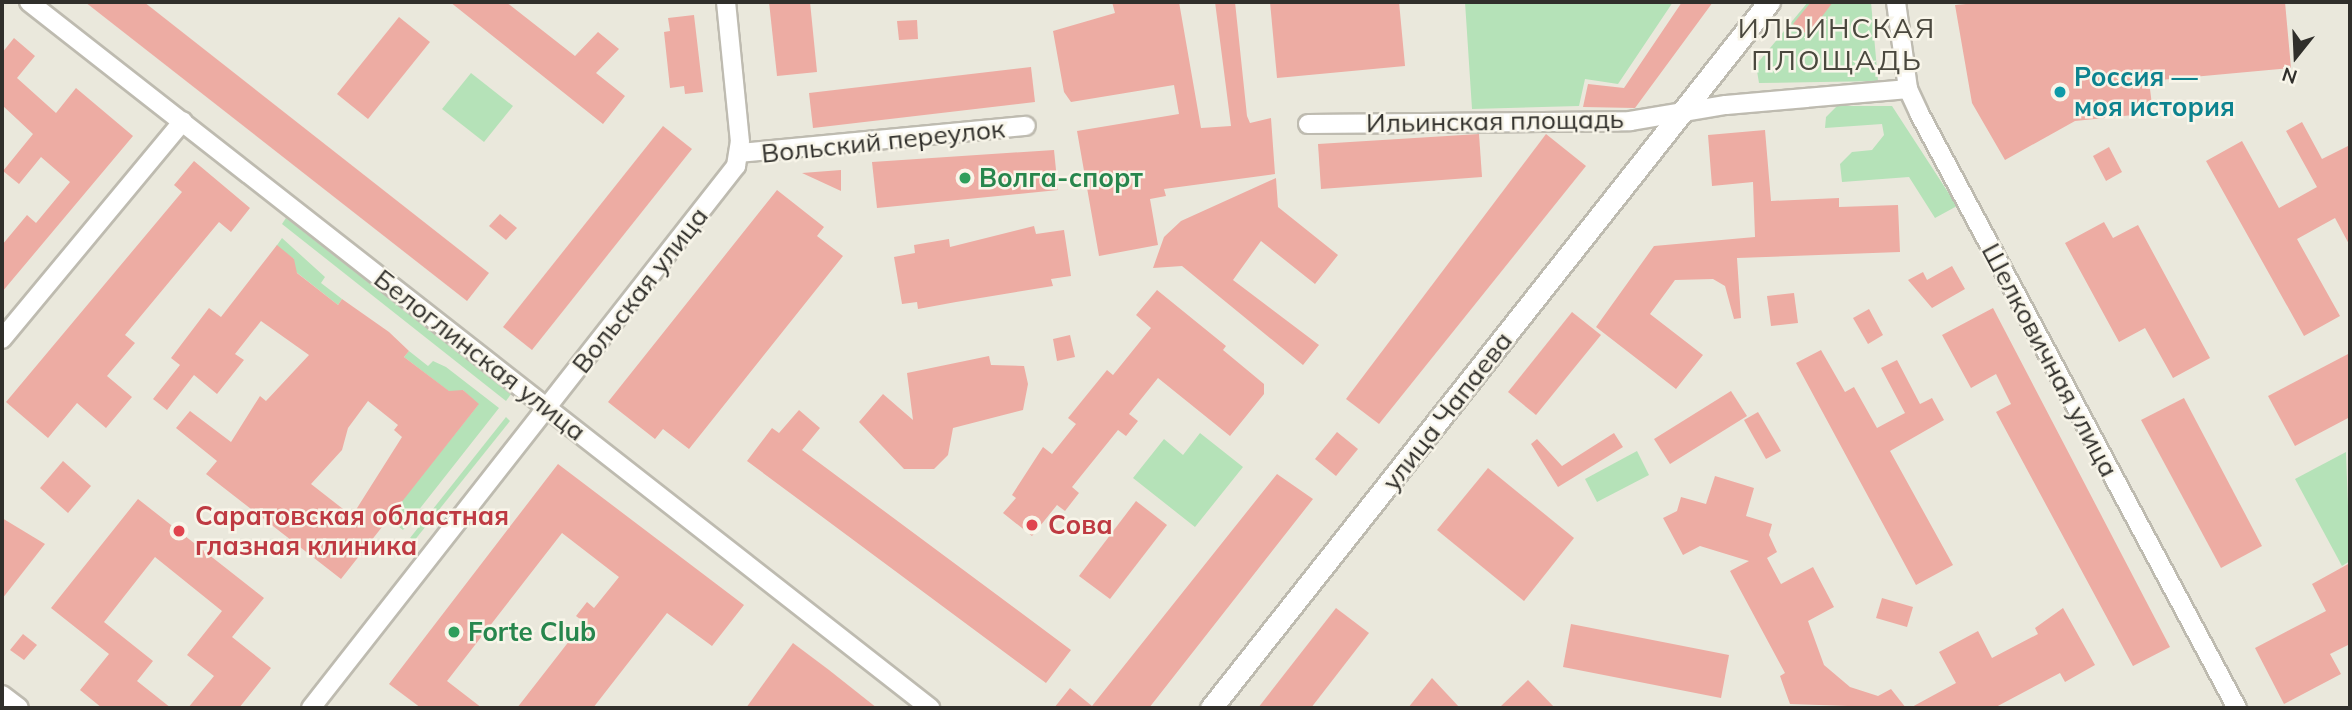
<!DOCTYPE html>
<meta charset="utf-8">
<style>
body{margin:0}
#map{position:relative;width:2352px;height:710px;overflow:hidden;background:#eae8dc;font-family:Mulish,sans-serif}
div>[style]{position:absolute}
.green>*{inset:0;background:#b5e2b8}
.building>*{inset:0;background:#edaca3}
.roads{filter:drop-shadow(2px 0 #bebbb0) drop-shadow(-2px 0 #bebbb0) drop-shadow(0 2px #bebbb0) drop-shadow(0 -2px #bebbb0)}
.minor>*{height:18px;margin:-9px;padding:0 9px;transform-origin:9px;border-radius:9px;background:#fff}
.tertiary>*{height:21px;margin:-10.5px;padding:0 10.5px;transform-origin:10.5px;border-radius:10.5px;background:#fff}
.dots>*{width:19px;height:19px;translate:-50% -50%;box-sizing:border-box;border:4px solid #f8f5e9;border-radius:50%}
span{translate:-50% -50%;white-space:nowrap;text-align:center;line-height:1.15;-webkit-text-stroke:5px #f8f5e9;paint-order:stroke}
.culture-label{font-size:26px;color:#0d838f;font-weight:700}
.left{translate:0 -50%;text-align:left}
.street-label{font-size:26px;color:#302f2b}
.leisure-label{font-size:26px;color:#27864d;font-weight:700}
.health-label{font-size:26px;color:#be3a42;font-weight:700}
.neighbourhood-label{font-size:28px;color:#4a483e;letter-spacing:2px}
.frame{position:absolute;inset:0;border:4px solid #302f2b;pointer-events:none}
.north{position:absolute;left:2261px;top:21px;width:70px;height:70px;-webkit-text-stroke:5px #f8f5e9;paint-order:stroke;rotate:198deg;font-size:19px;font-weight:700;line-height:28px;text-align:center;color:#302f2b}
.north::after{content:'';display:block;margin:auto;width:24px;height:32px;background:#302f2b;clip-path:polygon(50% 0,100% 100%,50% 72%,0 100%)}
</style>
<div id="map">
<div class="green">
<div style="clip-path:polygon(1465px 2px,1673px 2px,1618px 84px,1585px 79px,1579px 106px,1472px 109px)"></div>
<div style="clip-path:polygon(1808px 2px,1871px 2px,1878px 81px,1759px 83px,1756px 65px)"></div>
<div style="clip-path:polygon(471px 73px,513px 106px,484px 142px,442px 109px)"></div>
<div style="clip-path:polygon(1837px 106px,1892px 106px,1957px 206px,1935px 218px,1909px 177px,1842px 182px,1840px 164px,1852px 152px,1872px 150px,1884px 135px,1882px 124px,1825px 128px,1826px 117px)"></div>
<div style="clip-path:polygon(286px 218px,511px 394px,506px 401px,282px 224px)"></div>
<div style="clip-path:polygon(282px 238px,325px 277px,321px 283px,342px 299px,338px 305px,291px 268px,294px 259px,275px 248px)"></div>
<div style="clip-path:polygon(409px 351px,428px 366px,433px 361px,446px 367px,499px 408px,403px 530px,388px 518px,478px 405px,463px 390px,455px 396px,404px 357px)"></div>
<div style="clip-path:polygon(506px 417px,510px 421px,414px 541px,410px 538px)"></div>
<div style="clip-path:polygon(1200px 433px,1243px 467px,1195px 527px,1133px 478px,1164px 439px,1183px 455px)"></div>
<div style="clip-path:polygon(1637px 451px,1649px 475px,1597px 502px,1585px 479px)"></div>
<div style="clip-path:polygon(2346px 452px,2350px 561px,2342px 566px,2295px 479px)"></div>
</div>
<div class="building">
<div style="clip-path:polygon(85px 2px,144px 2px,489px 273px,467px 301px)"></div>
<div style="clip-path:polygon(450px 2px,506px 2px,575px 56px,598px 32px,619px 49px,596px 73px,625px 96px,603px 124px)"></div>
<div style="clip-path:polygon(769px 2px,810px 2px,817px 72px,777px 76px)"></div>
<div style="clip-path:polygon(1112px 2px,1179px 2px,1201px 128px,1231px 126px,1215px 2px,1235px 2px,1247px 116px,1250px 123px,1271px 118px,1275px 174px,1164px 189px,1166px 196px,1150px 199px,1158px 245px,1099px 256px,1077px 131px,1179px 114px,1174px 85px,1071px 102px,1064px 92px,1053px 31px,1115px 13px)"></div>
<div style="clip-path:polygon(1270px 2px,1399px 2px,1405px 66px,1277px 78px)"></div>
<div style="clip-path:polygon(1682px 2px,1713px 2px,1635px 108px,1583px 107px,1588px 84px,1624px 88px)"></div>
<div style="clip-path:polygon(1811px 2px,1833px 2px,1808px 35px,1793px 24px)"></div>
<div style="clip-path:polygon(1988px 2px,2285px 2px,2291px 68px,2149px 81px,2153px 113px,2075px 121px,2005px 160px,1972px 103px,1955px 5px)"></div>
<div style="clip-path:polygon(694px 15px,703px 92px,685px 94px,684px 86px,670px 88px,664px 32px,670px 31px,668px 18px)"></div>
<div style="clip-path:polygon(399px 17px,430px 42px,368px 119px,337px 94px)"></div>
<div style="clip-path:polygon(917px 20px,918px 39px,899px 40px,897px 21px)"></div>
<div style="clip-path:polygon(14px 38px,35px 56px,17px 78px,56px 113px,76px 88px,133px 136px,2px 292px,2px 245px,27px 215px,36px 223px,70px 182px,41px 157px,19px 184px,3px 171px,33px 134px,2px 105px,2px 53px)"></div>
<div style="clip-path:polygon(1031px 67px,1035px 102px,813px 128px,809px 93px)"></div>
<div style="clip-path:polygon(2302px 122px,2322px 159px,2350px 145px,2350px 246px,2335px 218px,2297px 239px,2340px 316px,2304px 336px,2206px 161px,2242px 141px,2279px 208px,2317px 187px,2286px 131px)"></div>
<div style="clip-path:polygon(663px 126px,692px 149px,532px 350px,503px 327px)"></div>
<div style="clip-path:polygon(1765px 130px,1771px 201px,1839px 198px,1839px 207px,1898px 205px,1900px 252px,1737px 258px,1741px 318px,1734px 319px,1725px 286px,1713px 279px,1675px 280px,1650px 314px,1703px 355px,1676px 389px,1596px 327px,1654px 246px,1755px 237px,1753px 182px,1712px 186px,1708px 135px)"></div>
<div style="clip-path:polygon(1479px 134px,1482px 177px,1321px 189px,1318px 144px)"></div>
<div style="clip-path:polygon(1546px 134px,1586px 166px,1379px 424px,1346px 399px)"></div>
<div style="clip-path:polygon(2109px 147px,2122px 172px,2106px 181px,2093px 156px)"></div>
<div style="clip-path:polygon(1054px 150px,1058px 190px,877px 208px,872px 162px)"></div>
<div style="clip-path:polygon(194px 161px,250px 208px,231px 232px,219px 222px,125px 335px,135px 343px,107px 376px,132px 397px,106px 428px,77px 403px,48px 438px,6px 402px,182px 192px,174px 185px)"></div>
<div style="clip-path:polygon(841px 170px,841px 191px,802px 173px)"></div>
<div style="clip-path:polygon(1276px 178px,1278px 207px,1338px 255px,1315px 284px,1261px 241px,1233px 280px,1319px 345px,1303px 365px,1182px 266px,1153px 268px,1164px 237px,1181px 221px)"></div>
<div style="clip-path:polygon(777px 190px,824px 227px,817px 236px,843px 256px,689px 449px,663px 429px,655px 439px,608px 402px)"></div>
<div style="clip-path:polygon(500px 214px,517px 228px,506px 240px,489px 226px)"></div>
<div style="clip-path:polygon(2104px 222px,2113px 238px,2138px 225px,2210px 358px,2173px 378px,2145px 328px,2119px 342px,2065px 243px)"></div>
<div style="clip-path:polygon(1034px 226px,1036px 234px,1064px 230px,1071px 276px,1051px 279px,1053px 286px,956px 302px,918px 309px,917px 302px,902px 304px,894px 257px,915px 253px,914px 245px,949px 239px,950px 247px)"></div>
<div style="clip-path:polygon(evenodd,277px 245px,294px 259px,297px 273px,338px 305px,342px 299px,389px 332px,409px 351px,404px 357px,449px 391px,463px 390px,479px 404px,341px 579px,206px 474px,217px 461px,176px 428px,190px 411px,231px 442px,260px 396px,266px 401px,309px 355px,261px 321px,235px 354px,244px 360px,217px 394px,194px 375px,167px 410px,153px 399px,180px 365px,171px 358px,209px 308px,221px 317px,277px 245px,368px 401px,398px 425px,394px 430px,402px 437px,352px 516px,311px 484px,342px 450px,348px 428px,368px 401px)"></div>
<div style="clip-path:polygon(1952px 266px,1965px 289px,1932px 308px,1908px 280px,1923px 272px,1927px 280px)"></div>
<div style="clip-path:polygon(1157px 290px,1226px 346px,1223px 350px,1264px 384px,1264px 394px,1230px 436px,1158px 378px,1129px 414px,1138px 421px,1126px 436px,1118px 430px,1072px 487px,1079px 493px,1065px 511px,1057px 505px,1032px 536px,1003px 513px,1016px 498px,1012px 495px,1043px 447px,1052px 454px,1076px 424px,1068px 418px,1107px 370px,1113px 375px,1151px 328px,1136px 315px)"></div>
<div style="clip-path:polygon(1794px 293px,1798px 323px,1771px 326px,1767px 296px)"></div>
<div style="clip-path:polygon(1993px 308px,2170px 647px,2133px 666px,1996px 412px,2011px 404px,1996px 374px,1971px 388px,1942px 335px)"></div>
<div style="clip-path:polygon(1869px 309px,1883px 335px,1868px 344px,1853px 318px)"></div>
<div style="clip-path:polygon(1572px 312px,1601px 335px,1536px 415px,1508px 392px)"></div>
<div style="clip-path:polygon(1070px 335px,1075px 357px,1057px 361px,1053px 339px)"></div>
<div style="clip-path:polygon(1821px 350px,1845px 392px,1854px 387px,1877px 428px,1905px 413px,1881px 368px,1897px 360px,1920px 404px,1932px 398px,1944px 420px,1890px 451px,1953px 565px,1916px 585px,1796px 363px)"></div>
<div style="clip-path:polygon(2350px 353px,2350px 417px,2295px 446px,2268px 396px)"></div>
<div style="clip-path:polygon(989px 356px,991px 365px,1024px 366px,1028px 384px,1023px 410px,953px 428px,948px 455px,934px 469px,904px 469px,859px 422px,883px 394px,913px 420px,907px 373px)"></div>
<div style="clip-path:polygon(1731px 391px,1747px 416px,1670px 464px,1654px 439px)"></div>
<div style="clip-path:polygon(2184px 398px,2262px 546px,2221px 568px,2141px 420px)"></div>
<div style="clip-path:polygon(799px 410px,820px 428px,802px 450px,1071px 650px,1046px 683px,747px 461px,772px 428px,779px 433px)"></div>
<div style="clip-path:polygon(1758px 412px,1781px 451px,1766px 459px,1744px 420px)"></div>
<div style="clip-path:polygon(1337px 432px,1358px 449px,1336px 476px,1315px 459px)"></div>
<div style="clip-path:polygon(1614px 433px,1623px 447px,1558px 487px,1531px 444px,1537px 439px,1562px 466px)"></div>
<div style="clip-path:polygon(63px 461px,91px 486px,68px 513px,40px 488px)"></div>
<div style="clip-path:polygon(558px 464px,744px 605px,712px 646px,667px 613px,593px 708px,517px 708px,584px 622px,576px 616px,587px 602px,594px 608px,619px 577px,562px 533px,447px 681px,482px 708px,421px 708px,389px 684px)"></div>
<div style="clip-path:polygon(1488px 468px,1574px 538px,1524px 601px,1437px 530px)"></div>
<div style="clip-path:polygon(1277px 474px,1313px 499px,1149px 708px,1054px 708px,1070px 688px,1092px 706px)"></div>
<div style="clip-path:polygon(1715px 476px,1754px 488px,1746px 516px,1772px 524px,1769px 535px,1777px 552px,1767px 558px,1781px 584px,1813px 567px,1834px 607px,1808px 621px,1824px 665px,1850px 687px,1878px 696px,1891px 689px,1906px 708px,1790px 704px,1780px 676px,1785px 673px,1730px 571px,1749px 561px,1700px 546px,1683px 555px,1663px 518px,1677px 511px,1681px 497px,1706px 504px)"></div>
<div style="clip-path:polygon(138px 499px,264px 598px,232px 637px,271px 668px,239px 708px,188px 708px,214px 676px,187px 655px,222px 611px,155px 557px,104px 622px,153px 661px,137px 681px,171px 708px,102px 708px,80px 690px,109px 654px,51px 608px)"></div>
<div style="clip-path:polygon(1136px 501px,1167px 525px,1110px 599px,1079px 576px)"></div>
<div style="clip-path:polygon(2px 518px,45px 544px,2px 599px)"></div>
<div style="clip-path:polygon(2350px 563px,2350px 644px,2330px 654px,2341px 674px,2284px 704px,2255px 648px,2326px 611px,2312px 584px)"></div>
<div style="clip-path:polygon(1882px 598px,1913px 607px,1907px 627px,1876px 618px)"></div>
<div style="clip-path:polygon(1336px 608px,1369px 633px,1311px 708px,1258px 708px)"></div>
<div style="clip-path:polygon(2063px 608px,2095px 665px,2065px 682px,2060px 673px,1994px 708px,1910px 708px,1956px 683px,1939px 652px,1978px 631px,1992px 658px,2038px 634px,2035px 628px)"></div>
<div style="clip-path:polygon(1571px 624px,1729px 655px,1721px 698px,1563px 667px)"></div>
<div style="clip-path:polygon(23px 634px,37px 645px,24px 660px,10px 650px)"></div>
<div style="clip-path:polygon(793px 643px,829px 670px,877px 708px,746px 708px)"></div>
<div style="clip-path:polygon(1432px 678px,1460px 708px,1408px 708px)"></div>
<div style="clip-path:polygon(1528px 680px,1555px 708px,1499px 708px)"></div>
</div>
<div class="roads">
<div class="minor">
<div style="left:29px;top:2px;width:1145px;rotate:38.08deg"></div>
<div style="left:1896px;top:2px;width:88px;rotate:82.1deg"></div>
<div style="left:1908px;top:89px;width:26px;rotate:65deg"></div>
<div style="left:1919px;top:113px;width:675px;rotate:61.88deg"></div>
<div style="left:1308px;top:124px;width:322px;rotate:-0.5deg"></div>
<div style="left:1630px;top:121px;width:97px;rotate:-9.5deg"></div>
<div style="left:1726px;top:105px;width:183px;rotate:-5deg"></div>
<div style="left:739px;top:153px;width:288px;rotate:-5.4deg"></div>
<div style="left:2px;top:339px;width:283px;rotate:-50.3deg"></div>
<div style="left:2px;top:695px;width:21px;rotate:37deg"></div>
<div style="left:311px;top:708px;width:689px;rotate:-51.9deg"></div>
<div style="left:736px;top:166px;width:24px;rotate:-81deg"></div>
<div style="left:740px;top:142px;width:141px;rotate:-95.7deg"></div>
</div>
<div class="tertiary">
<div style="left:1211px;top:708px;width:900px;rotate:-51.68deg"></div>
</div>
</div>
<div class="dots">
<div style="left:2060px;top:92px;background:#0f9aa8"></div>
<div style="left:965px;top:178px;background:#2e9e5b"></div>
<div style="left:1032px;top:525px;background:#e0444e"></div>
<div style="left:179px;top:531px;background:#e0444e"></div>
<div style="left:454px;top:632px;background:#2e9e5b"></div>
</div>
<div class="culture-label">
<span class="left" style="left:2074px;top:92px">Россия —<br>моя история</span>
</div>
<div class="street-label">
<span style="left:1495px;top:121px;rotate:-1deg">Ильинская площадь</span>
<span style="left:883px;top:141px;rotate:-6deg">Вольский переулок</span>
<span style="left:640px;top:290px;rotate:-52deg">Вольская улица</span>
<span style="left:480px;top:355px;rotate:38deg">Белоглинская улица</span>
<span style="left:2050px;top:360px;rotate:62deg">Шелковичная улица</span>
<span style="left:1447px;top:411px;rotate:-52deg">улица Чапаева</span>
</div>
<div class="leisure-label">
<span class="left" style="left:979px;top:178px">Волга-спорт</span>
<span class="left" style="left:468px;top:632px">Forte Club</span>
</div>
<div class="health-label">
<span class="left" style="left:195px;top:531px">Саратовская областная<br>глазная клиника</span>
<span class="left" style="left:1048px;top:525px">Сова</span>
</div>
<div class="neighbourhood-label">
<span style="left:1837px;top:44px">ИЛЬИНСКАЯ<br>ПЛОЩАДЬ</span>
</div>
<div class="frame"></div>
<div class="north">N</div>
</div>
